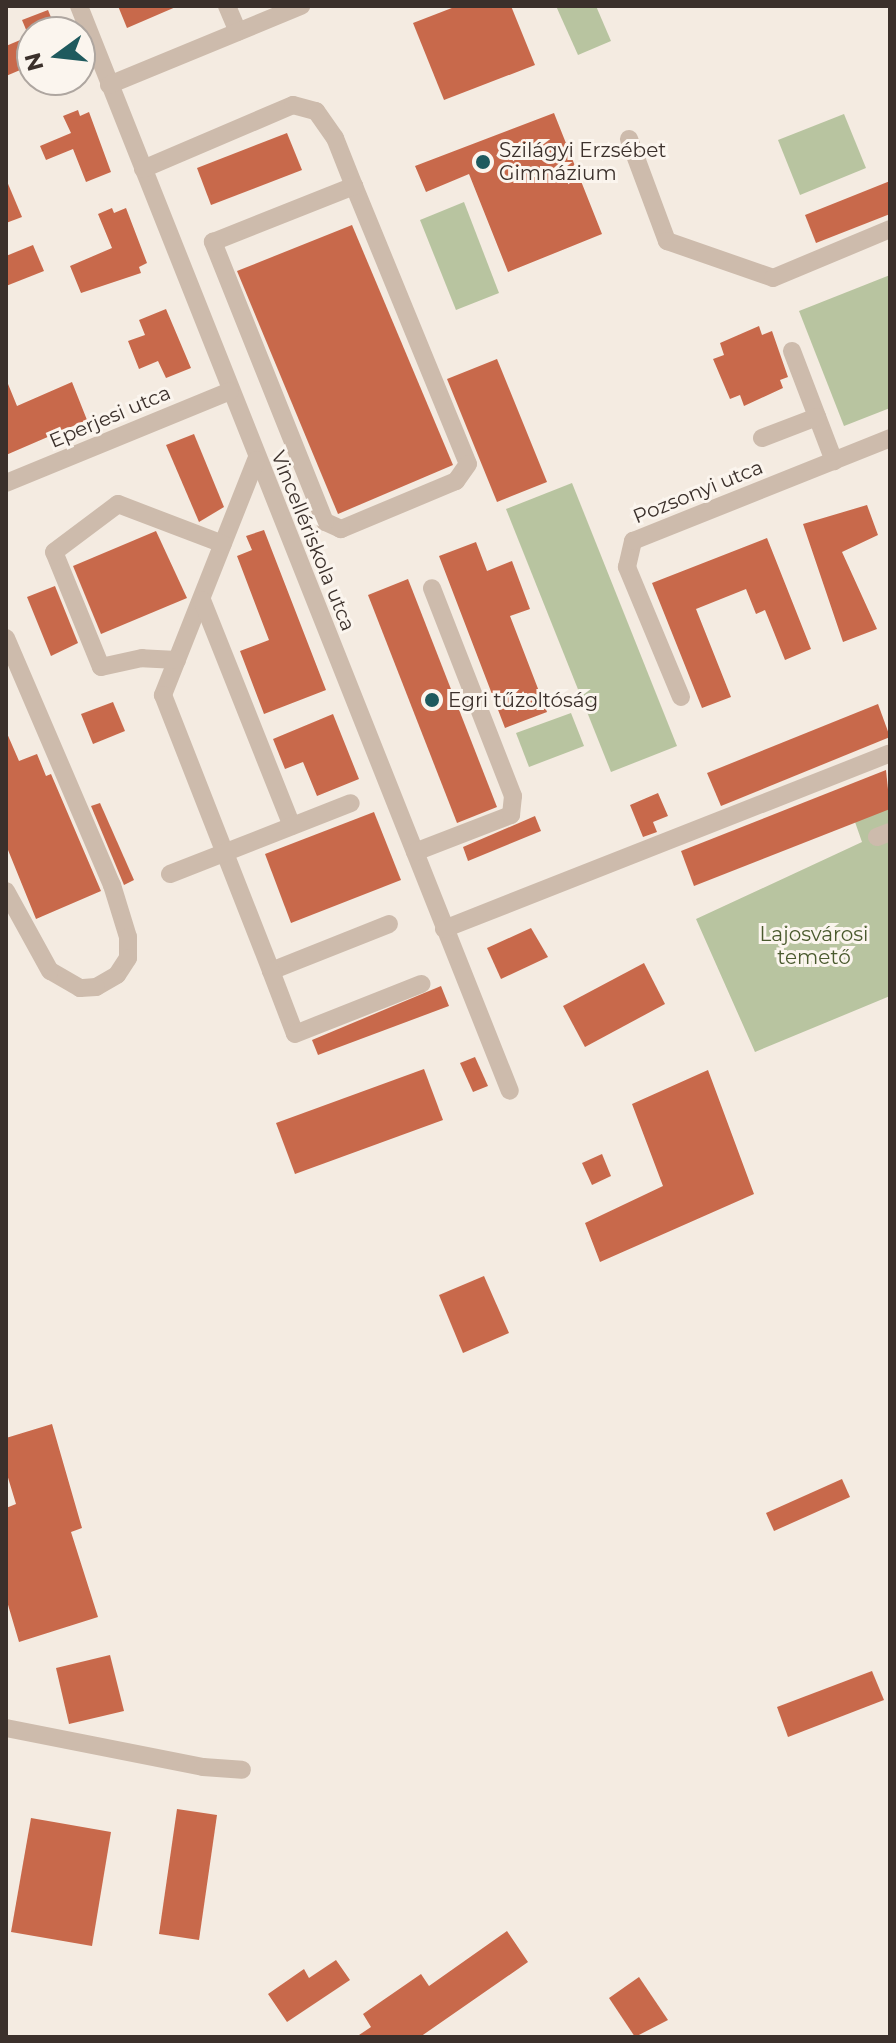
<!DOCTYPE html>
<meta charset="utf-8">
<style>
body{margin:0}
#map{position:relative;width:896px;height:2043px;overflow:hidden;background:#f4ebe1;font-family:Montserrat,sans-serif}
div>[style]{position:absolute}
.green>*{inset:0;background:#b8c4a0}
.building>*{inset:0;background:#c8694b}
.minor>*{height:18px;margin:-9px;padding:0 9px;transform-origin:9px;border-radius:9px;background:#cdbbac}
.dots>*{width:22px;height:22px;translate:-50% -50%;box-sizing:border-box;border:4px solid #fbf5ee;border-radius:50%}
span{translate:-50% -50%;white-space:nowrap;text-align:center;line-height:1.15;-webkit-text-stroke:6px #fbf5ee;paint-order:stroke}
.poi-label{font-size:20px;color:#3b302b}
.left{translate:0 -50%;text-align:left}
.street-label{font-size:20px;color:#3b302b}
.park-label{font-size:20px;color:#4a5a2e}
.frame{position:absolute;inset:0;border:8px solid #3b302b;pointer-events:none}
.north{position:absolute;left:16px;top:16px;width:80px;height:80px;box-sizing:border-box;background:#fbf5ee;border:2px solid #aea6a0;border-radius:50%;rotate:255deg;font-size:22px;font-weight:700;line-height:32px;text-align:center;color:#3b302b}
.north::after{content:'';display:block;margin:auto;width:28px;height:36px;background:#1f5a5e;clip-path:polygon(50% 0,100% 100%,50% 72%,0 100%)}
</style>
<div id="map">
<div class="green">
<div style="clip-path:polygon(556px 6px,596px 6px,611px 41px,578px 55px)"></div>
<div style="clip-path:polygon(844px 114px,866px 168px,800px 195px,778px 140px)"></div>
<div style="clip-path:polygon(464px 202px,499px 293px,456px 310px,420px 220px)"></div>
<div style="clip-path:polygon(890px 275px,890px 408px,844px 426px,799px 311px)"></div>
<div style="clip-path:polygon(572px 483px,677px 746px,611px 772px,506px 509px)"></div>
<div style="clip-path:polygon(571px 713px,584px 746px,529px 767px,516px 733px)"></div>
<div style="clip-path:polygon(890px 807px,890px 996px,755px 1052px,696px 919px,862px 842px,855px 822px)"></div>
</div>
<div class="building">
<div style="clip-path:polygon(118px 6px,178px 6px,127px 28px)"></div>
<div style="clip-path:polygon(457px 6px,511px 6px,535px 65px,444px 100px,413px 23px)"></div>
<div style="clip-path:polygon(48px 10px,57px 32px,27px 32px,22px 20px)"></div>
<div style="clip-path:polygon(32px 35px,32px 65px,6px 76px,6px 46px)"></div>
<div style="clip-path:polygon(78px 110px,80px 116px,89px 112px,111px 172px,86px 182px,73px 149px,46px 160px,40px 146px,71px 133px,63px 116px)"></div>
<div style="clip-path:polygon(554px 113px,602px 234px,508px 272px,469px 174px,426px 192px,415px 166px)"></div>
<div style="clip-path:polygon(287px 133px,302px 170px,211px 205px,197px 168px)"></div>
<div style="clip-path:polygon(6px 179px,22px 217px,6px 223px)"></div>
<div style="clip-path:polygon(890px 181px,890px 214px,816px 243px,805px 215px)"></div>
<div style="clip-path:polygon(112px 208px,114px 213px,126px 208px,147px 263px,139px 267px,141px 273px,81px 293px,70px 266px,112px 248px,98px 214px)"></div>
<div style="clip-path:polygon(352px 225px,453px 465px,338px 514px,237px 271px)"></div>
<div style="clip-path:polygon(33px 245px,44px 271px,6px 286px,6px 256px)"></div>
<div style="clip-path:polygon(166px 309px,191px 368px,166px 378px,158px 361px,139px 369px,128px 341px,145px 335px,139px 320px)"></div>
<div style="clip-path:polygon(759px 326px,762px 335px,772px 331px,788px 377px,780px 380px,783px 388px,744px 406px,740px 395px,730px 399px,713px 359px,724px 355px,720px 343px)"></div>
<div style="clip-path:polygon(497px 359px,547px 482px,497px 502px,447px 379px)"></div>
<div style="clip-path:polygon(6px 379px,17px 406px,72px 382px,87px 420px,6px 455px)"></div>
<div style="clip-path:polygon(194px 434px,224px 507px,199px 522px,166px 445px)"></div>
<div style="clip-path:polygon(867px 505px,878px 535px,842px 552px,877px 629px,843px 642px,803px 524px)"></div>
<div style="clip-path:polygon(264px 530px,326px 690px,264px 714px,240px 651px,269px 640px,237px 556px,252px 550px,246px 536px)"></div>
<div style="clip-path:polygon(156px 531px,187px 598px,101px 634px,73px 566px)"></div>
<div style="clip-path:polygon(767px 538px,811px 649px,785px 660px,765px 610px,756px 614px,746px 589px,696px 609px,731px 697px,702px 708px,652px 583px)"></div>
<div style="clip-path:polygon(476px 542px,487px 571px,512px 561px,530px 609px,510px 616px,547px 712px,505px 728px,439px 556px)"></div>
<div style="clip-path:polygon(408px 579px,497px 807px,457px 823px,368px 595px)"></div>
<div style="clip-path:polygon(55px 586px,78px 643px,51px 656px,27px 597px)"></div>
<div style="clip-path:polygon(113px 702px,125px 731px,93px 744px,81px 714px)"></div>
<div style="clip-path:polygon(878px 704px,890px 737px,721px 806px,707px 773px)"></div>
<div style="clip-path:polygon(333px 714px,359px 779px,317px 796px,303px 762px,285px 769px,273px 739px)"></div>
<div style="clip-path:polygon(6px 731px,19px 761px,37px 754px,46px 776px,51px 774px,101px 891px,36px 919px,6px 845px)"></div>
<div style="clip-path:polygon(886px 770px,890px 809px,694px 886px,681px 851px)"></div>
<div style="clip-path:polygon(658px 793px,668px 816px,653px 822px,657px 832px,643px 837px,630px 805px)"></div>
<div style="clip-path:polygon(100px 803px,134px 880px,124px 885px,91px 806px)"></div>
<div style="clip-path:polygon(374px 812px,401px 880px,291px 923px,265px 854px)"></div>
<div style="clip-path:polygon(535px 816px,541px 831px,468px 861px,463px 847px)"></div>
<div style="clip-path:polygon(531px 928px,548px 957px,501px 979px,487px 948px)"></div>
<div style="clip-path:polygon(644px 963px,665px 1004px,585px 1047px,563px 1006px)"></div>
<div style="clip-path:polygon(441px 986px,449px 1006px,318px 1055px,312px 1040px)"></div>
<div style="clip-path:polygon(475px 1057px,488px 1086px,473px 1092px,460px 1063px)"></div>
<div style="clip-path:polygon(424px 1069px,443px 1120px,295px 1174px,276px 1123px)"></div>
<div style="clip-path:polygon(708px 1070px,754px 1194px,600px 1262px,585px 1223px,663px 1186px,632px 1104px)"></div>
<div style="clip-path:polygon(602px 1154px,611px 1176px,592px 1185px,582px 1163px)"></div>
<div style="clip-path:polygon(484px 1276px,509px 1333px,463px 1353px,439px 1295px)"></div>
<div style="clip-path:polygon(52px 1424px,82px 1528px,71px 1532px,98px 1617px,19px 1642px,6px 1598px,6px 1508px,16px 1504px,6px 1471px,6px 1438px)"></div>
<div style="clip-path:polygon(842px 1479px,850px 1497px,774px 1531px,766px 1513px)"></div>
<div style="clip-path:polygon(110px 1655px,124px 1711px,69px 1724px,56px 1668px)"></div>
<div style="clip-path:polygon(872px 1671px,884px 1700px,788px 1737px,777px 1707px)"></div>
<div style="clip-path:polygon(177px 1809px,217px 1815px,199px 1940px,159px 1934px)"></div>
<div style="clip-path:polygon(31px 1818px,111px 1832px,92px 1946px,11px 1932px)"></div>
<div style="clip-path:polygon(507px 1931px,528px 1962px,420px 2037px,356px 2037px,371px 2027px,363px 2014px,421px 1974px,429px 1986px)"></div>
<div style="clip-path:polygon(336px 1960px,350px 1980px,287px 2022px,268px 1994px,304px 1969px,309px 1978px)"></div>
<div style="clip-path:polygon(639px 1977px,668px 2020px,635px 2037px,609px 1998px)"></div>
</div>
<div class="minor">
<div style="left:79px;top:6px;width:1167px;rotate:68.34deg"></div>
<div style="left:227px;top:6px;width:28px;rotate:67deg"></div>
<div style="left:109px;top:85px;width:208px;rotate:-22.4deg"></div>
<div style="left:629px;top:139px;width:109px;rotate:69.6deg"></div>
<div style="left:667px;top:241px;width:112px;rotate:19.2deg"></div>
<div style="left:773px;top:278px;width:127px;rotate:-22.7deg"></div>
<div style="left:143px;top:169px;width:163px;rotate:-23.1deg"></div>
<div style="left:293px;top:105px;width:24px;rotate:15deg"></div>
<div style="left:316px;top:111px;width:33px;rotate:55deg"></div>
<div style="left:335px;top:138px;width:52px;rotate:68.4deg"></div>
<div style="left:354px;top:186px;width:300px;rotate:67.7deg"></div>
<div style="left:468px;top:464px;width:21px;rotate:125deg"></div>
<div style="left:456px;top:481px;width:125px;rotate:157.3deg"></div>
<div style="left:341px;top:529px;width:17px;rotate:-156deg"></div>
<div style="left:325px;top:522px;width:302px;rotate:-111.8deg"></div>
<div style="left:213px;top:242px;width:152px;rotate:-21.7deg"></div>
<div style="left:792px;top:351px;width:118px;rotate:69.1deg"></div>
<div style="left:762px;top:438px;width:59px;rotate:-20.9deg"></div>
<div style="left:256px;top:460px;width:253px;rotate:111.6deg"></div>
<div style="left:163px;top:695px;width:296px;rotate:68.6deg"></div>
<div style="left:271px;top:971px;width:127px;rotate:-21.7deg"></div>
<div style="left:6px;top:483px;width:242px;rotate:-22.3deg"></div>
<div style="left:202px;top:600px;width:243px;rotate:68.3deg"></div>
<div style="left:6px;top:638px;width:269px;rotate:66.8deg"></div>
<div style="left:112px;top:885px;width:54px;rotate:72.9deg"></div>
<div style="left:128px;top:937px;width:21px;rotate:90deg"></div>
<div style="left:128px;top:958px;width:20px;rotate:123deg"></div>
<div style="left:117px;top:975px;width:24px;rotate:150deg"></div>
<div style="left:96px;top:987px;width:16px;rotate:176deg"></div>
<div style="left:80px;top:988px;width:34px;rotate:-150deg"></div>
<div style="left:50px;top:971px;width:91px;rotate:-118.8deg"></div>
<div style="left:177px;top:660px;width:35px;rotate:-177deg"></div>
<div style="left:142px;top:658px;width:42px;rotate:167.6deg"></div>
<div style="left:101px;top:667px;width:124px;rotate:-112.2deg"></div>
<div style="left:54px;top:552px;width:80px;rotate:-36.9deg"></div>
<div style="left:118px;top:504px;width:112px;rotate:20.9deg"></div>
<div style="left:681px;top:697px;width:141px;rotate:-112.6deg"></div>
<div style="left:627px;top:567px;width:27px;rotate:-77deg"></div>
<div style="left:633px;top:541px;width:277px;rotate:-21.8deg"></div>
<div style="left:877px;top:837px;width:14px;rotate:-21deg"></div>
<div style="left:415px;top:852px;width:103px;rotate:-21.1deg"></div>
<div style="left:511px;top:815px;width:19px;rotate:-84deg"></div>
<div style="left:513px;top:796px;width:223px;rotate:-111.3deg"></div>
<div style="left:170px;top:874px;width:194px;rotate:-21.4deg"></div>
<div style="left:444px;top:929px;width:479px;rotate:-21.5deg"></div>
<div style="left:271px;top:971px;width:67px;rotate:69.1deg"></div>
<div style="left:295px;top:1034px;width:136px;rotate:-21.6deg"></div>
<div style="left:6px;top:1728px;width:201px;rotate:11.2deg"></div>
<div style="left:203px;top:1767px;width:39px;rotate:4deg"></div>
</div>
<div class="dots">
<div style="left:483px;top:162px;background:#1f5a5e"></div>
<div style="left:432px;top:700px;background:#1f5a5e"></div>
</div>
<div class="poi-label">
<span class="left" style="left:499px;top:162px">Szilágyi Erzsébet<br>Gimnázium</span>
<span class="left" style="left:448px;top:700px">Egri tűzoltóság</span>
</div>
<div class="street-label">
<span style="left:110px;top:417px;rotate:-23deg">Eperjesi utca</span>
<span style="left:698px;top:492px;rotate:-22deg">Pozsonyi utca</span>
<span style="left:313px;top:541px;rotate:68deg">Vincellériskola utca</span>
</div>
<div class="park-label">
<span style="left:814px;top:946px">Lajosvárosi<br>temető</span>
</div>
<div class="frame"></div>
<div class="north">N</div>
</div>
